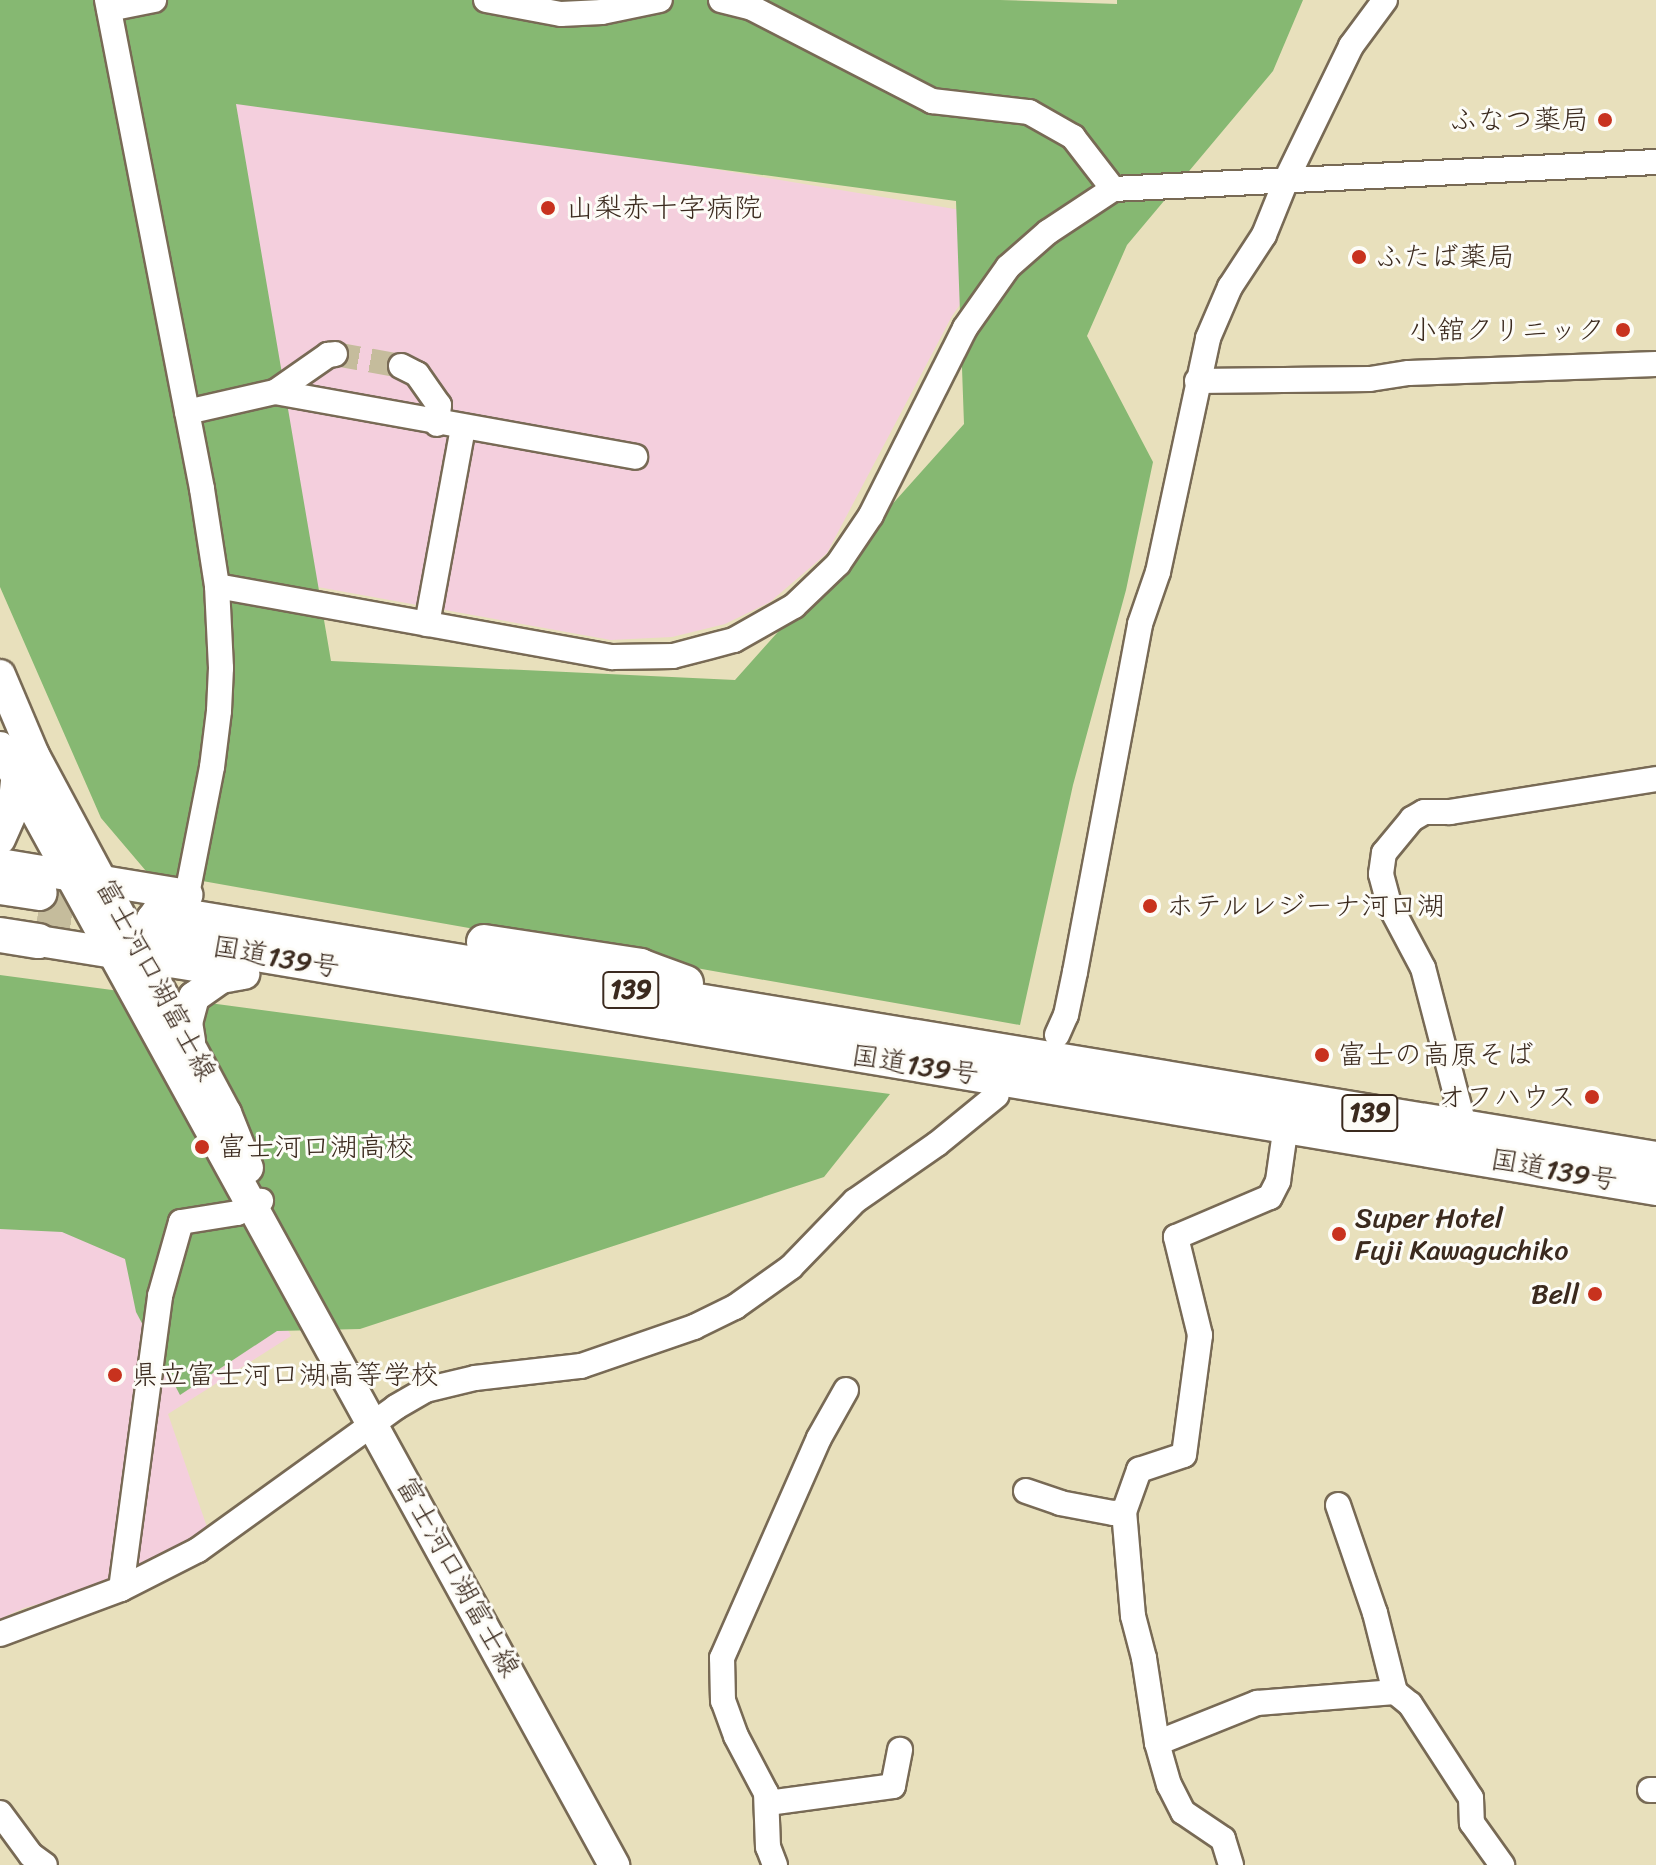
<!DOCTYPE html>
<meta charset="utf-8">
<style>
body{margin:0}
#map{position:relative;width:1656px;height:1865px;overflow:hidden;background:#e8e0bc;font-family:Sriracha,"Klee One",sans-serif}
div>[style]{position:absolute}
.built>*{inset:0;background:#f4cfdd}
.forest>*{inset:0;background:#86b872}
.minor-tunnel>*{height:24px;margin-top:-12px;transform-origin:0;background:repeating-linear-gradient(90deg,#c5bc9c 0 24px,transparent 0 36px)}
.highway-tunnel>*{height:34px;margin-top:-17px;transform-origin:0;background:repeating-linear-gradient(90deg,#c5bc9c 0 34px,transparent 0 51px)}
.roads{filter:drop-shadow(2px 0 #786a55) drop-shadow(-2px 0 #786a55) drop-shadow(0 2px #786a55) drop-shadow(0 -2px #786a55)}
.minor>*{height:24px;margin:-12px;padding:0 12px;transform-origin:12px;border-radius:12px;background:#fff}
.major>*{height:30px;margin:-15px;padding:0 15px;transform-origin:15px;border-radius:15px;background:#fff}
.highway>*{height:34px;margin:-17px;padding:0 17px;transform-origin:17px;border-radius:17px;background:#fff}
.dots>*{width:22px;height:22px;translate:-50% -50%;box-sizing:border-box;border:4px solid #fdfcf7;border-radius:50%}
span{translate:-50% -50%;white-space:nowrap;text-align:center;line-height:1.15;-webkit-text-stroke:6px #fdfcf7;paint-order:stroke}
.shield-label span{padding:2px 6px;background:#fdfcf7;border:2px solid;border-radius:6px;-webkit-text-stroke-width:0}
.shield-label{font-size:26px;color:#3b2a1e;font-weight:700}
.poi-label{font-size:28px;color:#3b2a1e}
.right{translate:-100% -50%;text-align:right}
.left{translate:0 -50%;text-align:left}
.street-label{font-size:28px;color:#3b2a1e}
</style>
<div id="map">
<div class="built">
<div style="clip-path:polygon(135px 73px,1033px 222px,991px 260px,952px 316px,827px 553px,770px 602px,725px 624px,672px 637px,611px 640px,251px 575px)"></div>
<div style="clip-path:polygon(0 1168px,219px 1191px,291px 1336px,168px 1414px,208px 1530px,131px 1579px,24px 1608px,0 1619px)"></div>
</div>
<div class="forest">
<div style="clip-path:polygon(evenodd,0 0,1000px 0,1117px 4px,1117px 0,1303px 0,1273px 71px,1127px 245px,1087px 336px,1153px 462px,1126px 590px,1073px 785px,1020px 1025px,146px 871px,101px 818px,0 587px,0 0,236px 104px,956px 201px,964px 424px,735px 680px,331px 661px,236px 104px)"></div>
<div style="clip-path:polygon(0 975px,890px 1094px,824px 1177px,360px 1329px,277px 1331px,180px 1395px,136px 1312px,125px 1259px,62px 1232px,0 1229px)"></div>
</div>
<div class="minor-tunnel">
<div style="left:335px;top:354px;width:67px;rotate:10.3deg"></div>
</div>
<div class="highway-tunnel">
<div style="left:40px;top:893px;width:139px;rotate:9.1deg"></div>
<div style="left:37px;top:919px;width:90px;rotate:8.3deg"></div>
</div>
<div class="roads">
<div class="minor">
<div style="left:107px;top:0;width:498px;rotate:79deg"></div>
<div style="left:202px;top:489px;width:98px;rotate:81.2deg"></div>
<div style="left:217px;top:586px;width:82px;rotate:87.2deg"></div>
<div style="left:221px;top:668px;width:43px;rotate:92.7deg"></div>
<div style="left:219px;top:711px;width:56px;rotate:97.1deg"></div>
<div style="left:212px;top:767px;width:130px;rotate:101.1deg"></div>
<div style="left:486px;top:0;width:76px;rotate:10.6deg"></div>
<div style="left:561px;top:14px;width:41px;rotate:-2.8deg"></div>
<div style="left:602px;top:12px;width:59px;rotate:-11.7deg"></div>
<div style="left:721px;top:0;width:32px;rotate:14deg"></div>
<div style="left:752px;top:8px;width:203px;rotate:27.3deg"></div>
<div style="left:932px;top:101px;width:98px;rotate:6.5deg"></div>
<div style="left:1029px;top:112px;width:51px;rotate:29.6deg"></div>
<div style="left:1073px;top:137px;width:66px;rotate:52.4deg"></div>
<div style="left:109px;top:9px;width:46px;rotate:-11.3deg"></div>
<div style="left:401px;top:366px;width:18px;rotate:27deg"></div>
<div style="left:417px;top:374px;width:38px;rotate:55deg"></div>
<div style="left:439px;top:405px;width:19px;rotate:96deg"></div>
<div style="left:1197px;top:381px;width:173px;rotate:-0.7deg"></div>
<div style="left:1370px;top:379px;width:39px;rotate:-9deg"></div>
<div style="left:1409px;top:373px;width:247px;rotate:-2.1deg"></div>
<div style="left:275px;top:392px;width:65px;rotate:-34.9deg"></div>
<div style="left:328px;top:355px;width:7px;rotate:-8deg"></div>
<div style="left:187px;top:412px;width:90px;rotate:-12.8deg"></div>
<div style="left:275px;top:392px;width:366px;rotate:10.2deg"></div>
<div style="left:217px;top:586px;width:402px;rotate:10.2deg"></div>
<div style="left:613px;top:657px;width:60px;rotate:-1deg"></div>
<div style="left:673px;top:656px;width:63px;rotate:-14.7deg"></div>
<div style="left:734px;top:640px;width:69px;rotate:-29.5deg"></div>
<div style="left:794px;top:606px;width:61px;rotate:-43.7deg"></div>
<div style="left:838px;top:564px;width:59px;rotate:-56deg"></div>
<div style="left:871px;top:515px;width:209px;rotate:-63.3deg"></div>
<div style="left:965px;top:328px;width:75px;rotate:-54.8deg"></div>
<div style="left:1008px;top:267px;width:53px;rotate:-41.2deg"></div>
<div style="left:1048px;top:232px;width:78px;rotate:-33.5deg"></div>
<div style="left:1113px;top:189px;width:544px;rotate:-2.85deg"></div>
<div style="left:427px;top:624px;width:199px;rotate:-79.6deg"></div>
<div style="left:1057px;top:1035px;width:22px;rotate:-66deg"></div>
<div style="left:1066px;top:1015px;width:44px;rotate:-78.2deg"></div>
<div style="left:1075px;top:972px;width:354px;rotate:-79.4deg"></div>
<div style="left:1140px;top:624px;width:55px;rotate:-70.9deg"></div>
<div style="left:1158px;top:572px;width:239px;rotate:-77.9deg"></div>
<div style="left:1208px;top:338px;width:56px;rotate:-66.7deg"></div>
<div style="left:1230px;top:287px;width:62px;rotate:-56.8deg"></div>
<div style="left:1264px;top:235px;width:61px;rotate:-68deg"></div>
<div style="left:1287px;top:178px;width:147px;rotate:-64.1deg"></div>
<div style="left:1351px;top:46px;width:57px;rotate:-53.5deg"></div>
<div style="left:1465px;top:1129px;width:166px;rotate:-104.6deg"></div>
<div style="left:1423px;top:968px;width:72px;rotate:-118deg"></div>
<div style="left:1389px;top:904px;width:31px;rotate:-105deg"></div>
<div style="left:1381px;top:874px;width:21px;rotate:-82deg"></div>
<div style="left:1384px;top:853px;width:44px;rotate:-50.5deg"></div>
<div style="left:1412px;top:819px;width:14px;rotate:-30deg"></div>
<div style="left:1424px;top:812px;width:26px"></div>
<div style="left:1450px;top:812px;width:209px;rotate:-9.1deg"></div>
<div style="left:1026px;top:1491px;width:36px;rotate:19deg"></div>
<div style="left:1060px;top:1503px;width:54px;rotate:10.7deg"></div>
<div style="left:1113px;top:1513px;width:11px;rotate:-5deg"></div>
<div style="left:1338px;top:1505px;width:114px;rotate:71.1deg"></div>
<div style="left:1375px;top:1613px;width:81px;rotate:75.8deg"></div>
<div style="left:1395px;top:1692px;width:19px;rotate:39deg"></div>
<div style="left:1410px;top:1704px;width:112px;rotate:57deg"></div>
<div style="left:1471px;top:1798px;width:25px;rotate:88deg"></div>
<div style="left:1472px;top:1823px;width:52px;rotate:54.5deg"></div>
<div style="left:121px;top:1589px;width:296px;rotate:-82.4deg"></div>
<div style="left:160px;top:1296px;width:77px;rotate:-74.2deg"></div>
<div style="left:181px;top:1222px;width:57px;rotate:-9.1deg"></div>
<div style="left:237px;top:1213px;width:27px;rotate:-27deg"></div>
<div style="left:0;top:1634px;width:129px;rotate:-20.4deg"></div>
<div style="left:121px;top:1589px;width:86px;rotate:-26.9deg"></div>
<div style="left:198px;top:1550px;width:244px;rotate:-35.8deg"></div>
<div style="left:396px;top:1407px;width:34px;rotate:-30deg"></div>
<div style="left:425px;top:1390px;width:51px;rotate:-13.5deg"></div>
<div style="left:475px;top:1378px;width:107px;rotate:-6.5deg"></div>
<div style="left:581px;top:1366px;width:120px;rotate:-19deg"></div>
<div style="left:694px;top:1327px;width:46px;rotate:-26deg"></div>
<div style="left:735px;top:1307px;width:69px;rotate:-35.5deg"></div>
<div style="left:791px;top:1267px;width:92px;rotate:-45.9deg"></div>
<div style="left:855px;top:1201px;width:100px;rotate:-34.8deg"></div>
<div style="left:937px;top:1144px;width:77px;rotate:-39.2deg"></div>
<div style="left:1157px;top:1743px;width:108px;rotate:-21.8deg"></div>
<div style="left:1257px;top:1703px;width:138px;rotate:-4.6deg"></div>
<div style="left:1650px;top:1790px;width:6px"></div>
<div style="left:768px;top:1803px;width:126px;rotate:-7.7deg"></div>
<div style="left:893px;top:1786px;width:37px;rotate:-79deg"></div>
<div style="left:0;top:1813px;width:52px;rotate:53.6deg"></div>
<div style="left:31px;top:1855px;width:17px;rotate:36deg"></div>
<div style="left:775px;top:1865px;width:19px;rotate:-111deg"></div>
<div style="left:768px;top:1847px;width:54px;rotate:-92.1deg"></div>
<div style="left:766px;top:1793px;width:64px;rotate:-117.8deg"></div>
<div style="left:736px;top:1736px;width:37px;rotate:-110deg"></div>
<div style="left:723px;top:1701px;width:43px;rotate:-91.3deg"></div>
<div style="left:722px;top:1658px;width:240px;rotate:-66.2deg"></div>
<div style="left:819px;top:1438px;width:55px;rotate:-60.6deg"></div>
<div style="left:1231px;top:1865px;width:27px;rotate:-107deg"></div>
<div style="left:1223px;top:1839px;width:48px;rotate:-146deg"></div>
<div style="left:1183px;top:1812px;width:30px;rotate:-117deg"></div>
<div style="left:1169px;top:1785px;width:44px;rotate:-105.9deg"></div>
<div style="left:1157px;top:1743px;width:86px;rotate:-98.7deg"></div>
<div style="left:1144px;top:1658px;width:43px;rotate:-104.7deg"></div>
<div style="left:1133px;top:1616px;width:104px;rotate:-94.9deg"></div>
<div style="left:1124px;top:1512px;width:45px;rotate:-70.3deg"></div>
<div style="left:1139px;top:1470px;width:47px;rotate:-18.4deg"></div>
<div style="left:1184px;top:1455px;width:121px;rotate:-82.4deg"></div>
<div style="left:1200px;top:1335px;width:101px;rotate:-103.8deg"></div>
<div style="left:1176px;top:1237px;width:102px;rotate:-23.1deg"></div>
<div style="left:1270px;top:1197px;width:18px;rotate:-63deg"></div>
<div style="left:1278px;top:1181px;width:57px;rotate:-81.9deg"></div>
</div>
<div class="major">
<div style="left:0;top:675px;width:87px;rotate:67deg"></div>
<div style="left:34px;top:755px;width:406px;rotate:61.8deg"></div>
<div style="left:226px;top:1113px;width:59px;rotate:68.2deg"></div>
<div style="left:0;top:747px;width:1276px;rotate:61.22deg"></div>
<div style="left:0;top:839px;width:32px;rotate:-66deg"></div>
<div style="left:13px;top:810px;width:30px;rotate:-84deg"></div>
<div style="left:0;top:864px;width:190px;rotate:9.4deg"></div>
<div style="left:39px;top:941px;width:208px;rotate:9.1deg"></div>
<div style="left:143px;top:957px;width:39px;rotate:-77deg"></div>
<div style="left:152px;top:919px;width:16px;rotate:-55deg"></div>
<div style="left:161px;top:906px;width:28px;rotate:-23deg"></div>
<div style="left:190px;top:1041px;width:18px;rotate:-99deg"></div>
<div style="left:187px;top:1023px;width:27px;rotate:-75deg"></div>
<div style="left:194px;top:997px;width:33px;rotate:-35deg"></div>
<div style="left:221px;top:978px;width:17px;rotate:-10deg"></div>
</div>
<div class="highway">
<div style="left:0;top:887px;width:40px;rotate:8.5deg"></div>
<div style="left:177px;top:915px;width:1499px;rotate:9.37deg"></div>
<div style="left:0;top:935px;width:39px;rotate:9deg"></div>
<div style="left:173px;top:940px;width:1504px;rotate:9.49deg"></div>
<div style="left:484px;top:942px;width:158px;rotate:8.7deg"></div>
<div style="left:640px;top:966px;width:49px;rotate:20.3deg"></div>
</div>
</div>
<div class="dots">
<div style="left:1605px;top:120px;background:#c8321e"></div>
<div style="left:548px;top:208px;background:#c8321e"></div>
<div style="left:1359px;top:257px;background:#c8321e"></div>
<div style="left:1623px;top:330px;background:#c8321e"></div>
<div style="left:1150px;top:906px;background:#c8321e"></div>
<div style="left:1322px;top:1055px;background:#c8321e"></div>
<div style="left:1592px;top:1097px;background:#c8321e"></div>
<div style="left:202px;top:1147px;background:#c8321e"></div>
<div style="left:1339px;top:1234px;background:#c8321e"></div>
<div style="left:1595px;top:1294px;background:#c8321e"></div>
<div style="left:115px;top:1375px;background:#c8321e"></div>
</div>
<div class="shield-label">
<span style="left:631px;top:990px">139</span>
<span style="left:1370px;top:1113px">139</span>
</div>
<div class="poi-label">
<span class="right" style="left:1589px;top:120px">ふなつ薬局</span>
<span class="left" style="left:566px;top:208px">山梨赤十字病院</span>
<span class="left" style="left:1375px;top:257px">ふたば薬局</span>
<span class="right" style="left:1605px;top:330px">小舘クリニック</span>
<span class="left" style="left:1166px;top:906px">ホテルレジーナ河口湖</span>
<span class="left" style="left:1338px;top:1055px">富士の高原そば</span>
<span class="right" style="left:1576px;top:1097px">オフハウス</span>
<span class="left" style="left:218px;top:1147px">富士河口湖高校</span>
<span class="left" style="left:1355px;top:1234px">Super Hotel<br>Fuji Kawaguchiko</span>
<span class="right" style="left:1579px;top:1294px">Bell</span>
<span class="left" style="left:131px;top:1375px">県立富士河口湖高等学校</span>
</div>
<div class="street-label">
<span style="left:276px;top:957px;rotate:10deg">国道139号</span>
<span style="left:156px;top:980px;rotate:62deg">富士河口湖富士線</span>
<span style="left:915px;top:1065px;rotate:9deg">国道139号</span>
<span style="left:1554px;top:1170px;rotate:10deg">国道139号</span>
<span style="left:458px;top:1577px;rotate:61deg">富士河口湖富士線</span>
</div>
</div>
